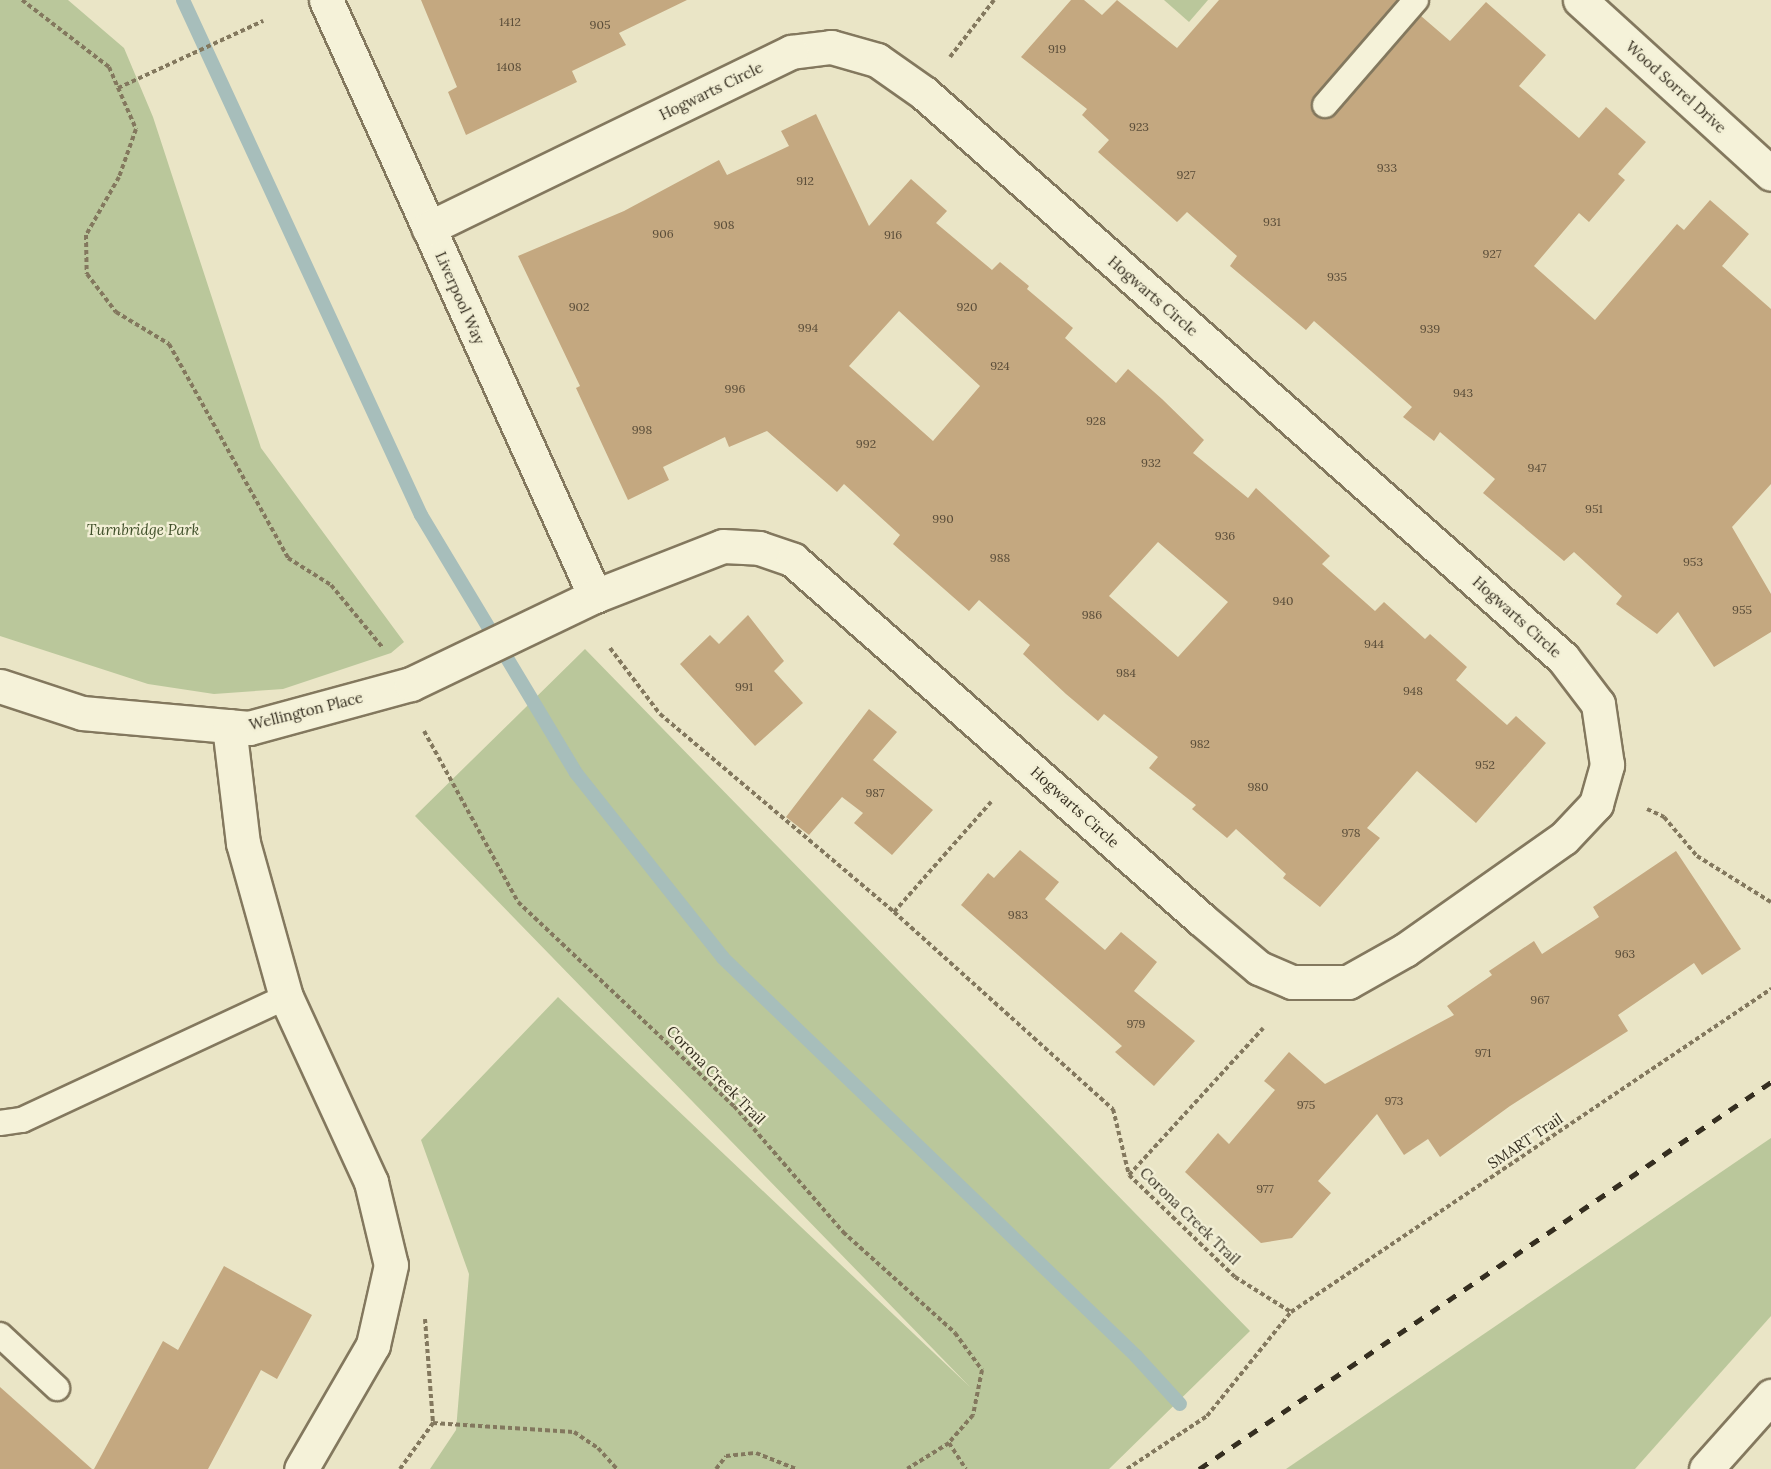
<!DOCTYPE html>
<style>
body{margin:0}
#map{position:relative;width:1771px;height:1469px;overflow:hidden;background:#eae5c6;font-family:Lora,serif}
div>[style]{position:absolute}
.green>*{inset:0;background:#bac79b}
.stream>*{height:14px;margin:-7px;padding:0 7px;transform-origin:7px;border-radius:7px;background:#a7bebb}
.building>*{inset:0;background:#c4a880}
.path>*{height:4px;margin-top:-2px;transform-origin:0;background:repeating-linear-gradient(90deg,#83785e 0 4.5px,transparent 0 7.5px)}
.roads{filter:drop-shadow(2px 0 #83785e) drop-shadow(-2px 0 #83785e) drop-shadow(0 2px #83785e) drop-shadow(0 -2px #83785e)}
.service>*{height:24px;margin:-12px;padding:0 12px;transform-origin:12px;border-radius:12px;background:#f5f2d9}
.minor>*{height:33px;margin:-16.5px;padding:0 16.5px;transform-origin:16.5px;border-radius:16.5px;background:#f5f2d9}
.secondary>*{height:33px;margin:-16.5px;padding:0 16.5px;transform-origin:16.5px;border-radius:16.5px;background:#f5f2d9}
.rail>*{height:4.5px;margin-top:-2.25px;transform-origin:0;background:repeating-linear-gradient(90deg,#352e20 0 10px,transparent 0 20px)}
span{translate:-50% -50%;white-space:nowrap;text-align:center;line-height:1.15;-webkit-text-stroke:4.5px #f2efd5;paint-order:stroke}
.number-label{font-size:12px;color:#594c38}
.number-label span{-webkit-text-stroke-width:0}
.street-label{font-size:15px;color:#352e20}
.park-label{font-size:15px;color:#3f4f29;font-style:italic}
</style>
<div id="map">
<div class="green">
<div style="clip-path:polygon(0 0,68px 0,124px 48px,153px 117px,261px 448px,404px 642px,391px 653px,283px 689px,214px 694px,148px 684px,0 636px)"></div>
<div style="clip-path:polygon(1164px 0,1208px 0,1189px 22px)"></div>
<div style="clip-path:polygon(585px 649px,1250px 1331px,1109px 1469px,430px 1469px,456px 1430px,469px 1274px,421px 1140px,558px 997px,970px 1387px,415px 816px)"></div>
<div style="clip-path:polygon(1771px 1138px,1771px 1316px,1635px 1469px,1286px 1469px)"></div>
</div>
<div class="stream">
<div style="left:183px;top:0;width:567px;rotate:65.2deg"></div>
<div style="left:421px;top:515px;width:301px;rotate:59deg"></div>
<div style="left:576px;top:773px;width:236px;rotate:51.5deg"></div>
<div style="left:723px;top:958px;width:574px;rotate:43.94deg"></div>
<div style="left:1136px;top:1356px;width:65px;rotate:47.5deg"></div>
</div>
<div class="building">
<div style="clip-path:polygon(421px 0,687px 0,619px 33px,626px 45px,572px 71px,577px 82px,466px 135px,448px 92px,457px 87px)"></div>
<div style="clip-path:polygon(1071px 0,1084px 0,1102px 15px,1117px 0,1177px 48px,1219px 0,1397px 0,1314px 96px,1312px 110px,1323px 119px,1336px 114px,1421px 16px,1450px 41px,1486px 2px,1546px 55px,1519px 86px,1579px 138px,1606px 107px,1646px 142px,1618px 174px,1625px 180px,1589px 222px,1579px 213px,1534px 266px,1595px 320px,1677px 224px,1684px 230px,1710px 200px,1749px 234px,1722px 266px,1771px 309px,1771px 484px,1732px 527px,1771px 594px,1771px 632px,1714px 667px,1678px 612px,1657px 634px,1616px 604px,1622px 596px,1574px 552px,1564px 561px,1483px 493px,1495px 479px,1440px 432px,1434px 441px,1403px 417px,1412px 407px,1314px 321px,1306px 330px,1230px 266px,1237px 256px,1187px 212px,1177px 222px,1098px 152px,1109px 140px,1082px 115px,1087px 109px,1021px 57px)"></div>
<div style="clip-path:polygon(evenodd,816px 114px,869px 226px,911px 179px,947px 211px,936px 223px,992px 270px,1000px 262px,1029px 286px,1027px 289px,1073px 328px,1065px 338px,1116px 383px,1128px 369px,1162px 399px,1204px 440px,1193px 453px,1248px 498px,1256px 488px,1330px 556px,1322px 564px,1375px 611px,1384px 602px,1425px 639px,1430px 634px,1467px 667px,1456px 680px,1507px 725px,1516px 716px,1546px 743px,1476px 823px,1417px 771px,1367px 828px,1380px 838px,1320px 907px,1283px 878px,1286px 874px,1236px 829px,1227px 838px,1192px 809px,1196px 805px,1149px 768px,1158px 757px,1104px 714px,1098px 721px,1066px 694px,1023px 654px,1030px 645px,979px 600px,969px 611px,893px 544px,900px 535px,844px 484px,837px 492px,767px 431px,729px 447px,725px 437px,663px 467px,669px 480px,628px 500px,576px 388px,580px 386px,518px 256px,624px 211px,719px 160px,727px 175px,789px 146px,781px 131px,816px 114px,899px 311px,980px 386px,933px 441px,849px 366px,899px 311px,816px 114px,1158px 542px,1228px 602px,1178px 657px,1109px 596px,1158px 542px)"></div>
<div style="clip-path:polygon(748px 615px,784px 661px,774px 671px,803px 703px,755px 746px,680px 664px,710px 635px,719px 644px)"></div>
<div style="clip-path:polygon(869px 709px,897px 732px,873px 760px,933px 810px,892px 855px,854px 823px,863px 813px,842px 797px,809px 835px,786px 817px)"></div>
<div style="clip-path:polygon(1020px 850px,1059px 882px,1045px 899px,1105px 950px,1121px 932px,1157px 962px,1134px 991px,1195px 1041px,1154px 1086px,1115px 1052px,1122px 1046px,961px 905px,988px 873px,994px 878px)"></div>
<div style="clip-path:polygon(1676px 851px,1741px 949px,1702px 975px,1694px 963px,1618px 1015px,1628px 1031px,1510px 1106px,1440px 1157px,1428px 1139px,1404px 1155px,1377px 1114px,1318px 1181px,1331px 1193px,1292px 1238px,1261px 1243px,1185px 1172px,1218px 1133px,1229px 1144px,1275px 1090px,1264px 1081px,1289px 1052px,1325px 1084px,1454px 1015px,1447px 1006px,1492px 975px,1489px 971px,1534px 941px,1542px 954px,1599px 917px,1593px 907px)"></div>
<div style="clip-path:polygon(224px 1266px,312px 1315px,277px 1379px,261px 1370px,208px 1469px,94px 1469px,163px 1341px,178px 1350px)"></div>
<div style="clip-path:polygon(0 1387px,92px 1469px,0 1469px)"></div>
</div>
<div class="path">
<div style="left:22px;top:0;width:110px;rotate:37.6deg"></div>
<div style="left:109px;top:67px;width:68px;rotate:66.5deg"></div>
<div style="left:136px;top:129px;width:51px;rotate:109.5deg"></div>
<div style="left:119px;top:177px;width:67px;rotate:119.6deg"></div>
<div style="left:86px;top:235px;width:39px;rotate:89deg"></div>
<div style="left:87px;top:274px;width:48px;rotate:52.7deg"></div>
<div style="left:116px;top:312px;width:62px;rotate:31.1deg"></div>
<div style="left:169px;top:344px;width:245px;rotate:60.9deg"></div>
<div style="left:288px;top:558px;width:51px;rotate:32.1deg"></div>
<div style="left:331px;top:585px;width:82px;rotate:50.5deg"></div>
<div style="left:950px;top:57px;width:72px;rotate:-52.3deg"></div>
<div style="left:118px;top:88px;width:160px;rotate:-24.8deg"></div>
<div style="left:610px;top:648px;width:83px;rotate:52.9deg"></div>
<div style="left:660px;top:714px;width:307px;rotate:40.2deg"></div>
<div style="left:894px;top:912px;width:295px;rotate:42deg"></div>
<div style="left:1113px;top:1109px;width:68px;rotate:76.4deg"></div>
<div style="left:1129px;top:1175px;width:147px;rotate:43.9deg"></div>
<div style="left:1235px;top:1277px;width:66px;rotate:32deg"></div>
<div style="left:424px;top:731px;width:195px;rotate:61.2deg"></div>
<div style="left:518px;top:902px;width:297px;rotate:43.4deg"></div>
<div style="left:734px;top:1106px;width:167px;rotate:49.1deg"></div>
<div style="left:843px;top:1232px;width:151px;rotate:42deg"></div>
<div style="left:955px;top:1333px;width:46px;rotate:53.9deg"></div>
<div style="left:982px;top:1370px;width:46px;rotate:101.3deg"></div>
<div style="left:973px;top:1415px;width:37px;rotate:131deg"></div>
<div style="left:949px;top:1443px;width:49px;rotate:148.2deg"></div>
<div style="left:1647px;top:809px;width:19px;rotate:25deg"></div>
<div style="left:1664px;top:817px;width:51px;rotate:49.8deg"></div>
<div style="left:1697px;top:856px;width:87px;rotate:31.9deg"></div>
<div style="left:894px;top:912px;width:147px;rotate:-48.6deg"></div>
<div style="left:1129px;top:1175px;width:199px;rotate:-47.6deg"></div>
<div style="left:425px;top:1319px;width:104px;rotate:85.6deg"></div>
<div style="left:949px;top:1443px;width:31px;rotate:57deg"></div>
<div style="left:400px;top:1469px;width:57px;rotate:-54.3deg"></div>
<div style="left:433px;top:1423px;width:141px;rotate:3.7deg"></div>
<div style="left:574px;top:1432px;width:29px;rotate:34deg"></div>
<div style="left:598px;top:1448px;width:28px;rotate:48deg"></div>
<div style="left:716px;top:1469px;width:16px;rotate:-52deg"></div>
<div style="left:726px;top:1456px;width:30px;rotate:-6deg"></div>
<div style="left:756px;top:1453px;width:43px;rotate:21.8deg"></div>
<div style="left:1127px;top:1469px;width:96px;rotate:-33.5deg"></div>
<div style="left:1207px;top:1416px;width:134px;rotate:-51.1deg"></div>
<div style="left:1291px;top:1312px;width:579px;rotate:-33.94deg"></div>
</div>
<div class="roads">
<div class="service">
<div style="left:1325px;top:105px;width:139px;rotate:-49.1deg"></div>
<div style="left:0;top:1123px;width:22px;rotate:-8deg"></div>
<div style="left:22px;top:1120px;width:291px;rotate:-25deg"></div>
<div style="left:0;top:1335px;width:78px;rotate:42.9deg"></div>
</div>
<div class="minor">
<div style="left:326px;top:0;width:654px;rotate:65.71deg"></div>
<div style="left:1580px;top:0;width:258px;rotate:42.3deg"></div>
<div style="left:0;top:686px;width:86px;rotate:18.2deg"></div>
<div style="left:82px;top:713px;width:168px;rotate:5.1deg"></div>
<div style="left:249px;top:728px;width:168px;rotate:-15.2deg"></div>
<div style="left:411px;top:684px;width:204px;rotate:-25.6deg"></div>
<div style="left:595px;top:596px;width:137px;rotate:-21.3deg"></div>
<div style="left:723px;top:546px;width:36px;rotate:3deg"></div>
<div style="left:759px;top:548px;width:36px;rotate:19deg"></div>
<div style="left:793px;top:560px;width:543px;rotate:41.34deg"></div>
<div style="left:1201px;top:919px;width:76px;rotate:40.2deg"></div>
<div style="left:1259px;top:968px;width:36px;rotate:23deg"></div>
<div style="left:1292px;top:982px;width:56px"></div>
<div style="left:1348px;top:982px;width:65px;rotate:-29.3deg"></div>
<div style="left:1405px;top:950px;width:194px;rotate:-35.2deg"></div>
<div style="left:1564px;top:838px;width:47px;rotate:-46.7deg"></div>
<div style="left:1596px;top:804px;width:41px;rotate:-74.2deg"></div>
<div style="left:1607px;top:765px;width:62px;rotate:-98.4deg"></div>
<div style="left:1598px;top:704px;width:58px;rotate:-127.3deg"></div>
<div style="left:1563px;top:658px;width:853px;rotate:-138.52deg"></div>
<div style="left:924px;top:93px;width:57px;rotate:-144.9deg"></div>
<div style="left:877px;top:60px;width:48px;rotate:-164.2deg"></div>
<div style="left:831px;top:47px;width:40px;rotate:172.9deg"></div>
<div style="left:791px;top:52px;width:403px;rotate:154.1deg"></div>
<div style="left:229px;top:726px;width:118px;rotate:83.2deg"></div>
<div style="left:243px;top:843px;width:160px;rotate:74.4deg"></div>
<div style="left:286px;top:997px;width:204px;rotate:65.3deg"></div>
<div style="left:371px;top:1182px;width:85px;rotate:76.5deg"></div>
<div style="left:391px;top:1265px;width:82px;rotate:102.7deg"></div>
<div style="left:373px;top:1345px;width:143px;rotate:120.1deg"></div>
</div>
<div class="secondary">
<div style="left:1706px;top:1469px;width:98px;rotate:-48.3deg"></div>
</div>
</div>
<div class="rail">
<div style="left:1199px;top:1469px;width:691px;rotate:-34.08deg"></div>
</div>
<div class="number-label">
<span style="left:510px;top:22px">1412</span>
<span style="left:600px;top:25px">905</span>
<span style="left:1057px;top:49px">919</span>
<span style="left:509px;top:67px">1408</span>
<span style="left:1139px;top:127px">923</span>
<span style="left:1387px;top:168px">933</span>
<span style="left:1186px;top:175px">927</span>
<span style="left:805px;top:181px">912</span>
<span style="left:1272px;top:222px">931</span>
<span style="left:724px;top:225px">908</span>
<span style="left:663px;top:234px">906</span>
<span style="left:893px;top:235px">916</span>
<span style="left:1492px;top:254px">927</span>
<span style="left:1337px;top:277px">935</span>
<span style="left:579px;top:307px">902</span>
<span style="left:967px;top:307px">920</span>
<span style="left:808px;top:328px">994</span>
<span style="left:1430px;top:329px">939</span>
<span style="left:1000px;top:366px">924</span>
<span style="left:735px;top:389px">996</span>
<span style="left:1463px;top:393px">943</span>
<span style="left:1096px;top:421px">928</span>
<span style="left:642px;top:430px">998</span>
<span style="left:866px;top:444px">992</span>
<span style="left:1151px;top:463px">932</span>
<span style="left:1537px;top:468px">947</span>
<span style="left:1594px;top:509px">951</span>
<span style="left:943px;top:519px">990</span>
<span style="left:1225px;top:536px">936</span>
<span style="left:1000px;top:558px">988</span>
<span style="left:1693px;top:562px">953</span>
<span style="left:1283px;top:601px">940</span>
<span style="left:1742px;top:610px">955</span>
<span style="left:1092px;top:615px">986</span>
<span style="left:1374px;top:644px">944</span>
<span style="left:1126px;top:673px">984</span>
<span style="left:744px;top:687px">991</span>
<span style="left:1413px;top:691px">948</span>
<span style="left:1200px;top:744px">982</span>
<span style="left:1485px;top:765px">952</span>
<span style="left:1258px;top:787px">980</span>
<span style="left:875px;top:793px">987</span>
<span style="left:1351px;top:833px">978</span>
<span style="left:1018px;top:915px">983</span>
<span style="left:1625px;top:954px">963</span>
<span style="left:1540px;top:1000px">967</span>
<span style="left:1136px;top:1024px">979</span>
<span style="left:1483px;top:1053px">971</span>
<span style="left:1394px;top:1101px">973</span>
<span style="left:1306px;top:1105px">975</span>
<span style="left:1265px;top:1189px">977</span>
</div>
<div class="street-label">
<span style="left:1676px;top:87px;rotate:42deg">Wood Sorrel Drive</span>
<span style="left:711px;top:91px;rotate:-26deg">Hogwarts Circle</span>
<span style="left:1153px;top:296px;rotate:41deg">Hogwarts Circle</span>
<span style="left:460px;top:298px;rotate:66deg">Liverpool Way</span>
<span style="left:1517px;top:617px;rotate:42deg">Hogwarts Circle</span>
<span style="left:306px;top:711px;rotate:-14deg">Wellington Place</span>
<span style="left:1075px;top:807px;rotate:42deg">Hogwarts Circle</span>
<span style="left:716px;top:1075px;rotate:45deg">Corona Creek Trail</span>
<span style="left:1525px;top:1141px;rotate:-34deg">SMART Trail</span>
<span style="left:1190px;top:1216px;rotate:44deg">Corona Creek Trail</span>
</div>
<div class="park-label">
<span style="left:143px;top:530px">Turnbridge Park</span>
</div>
</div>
